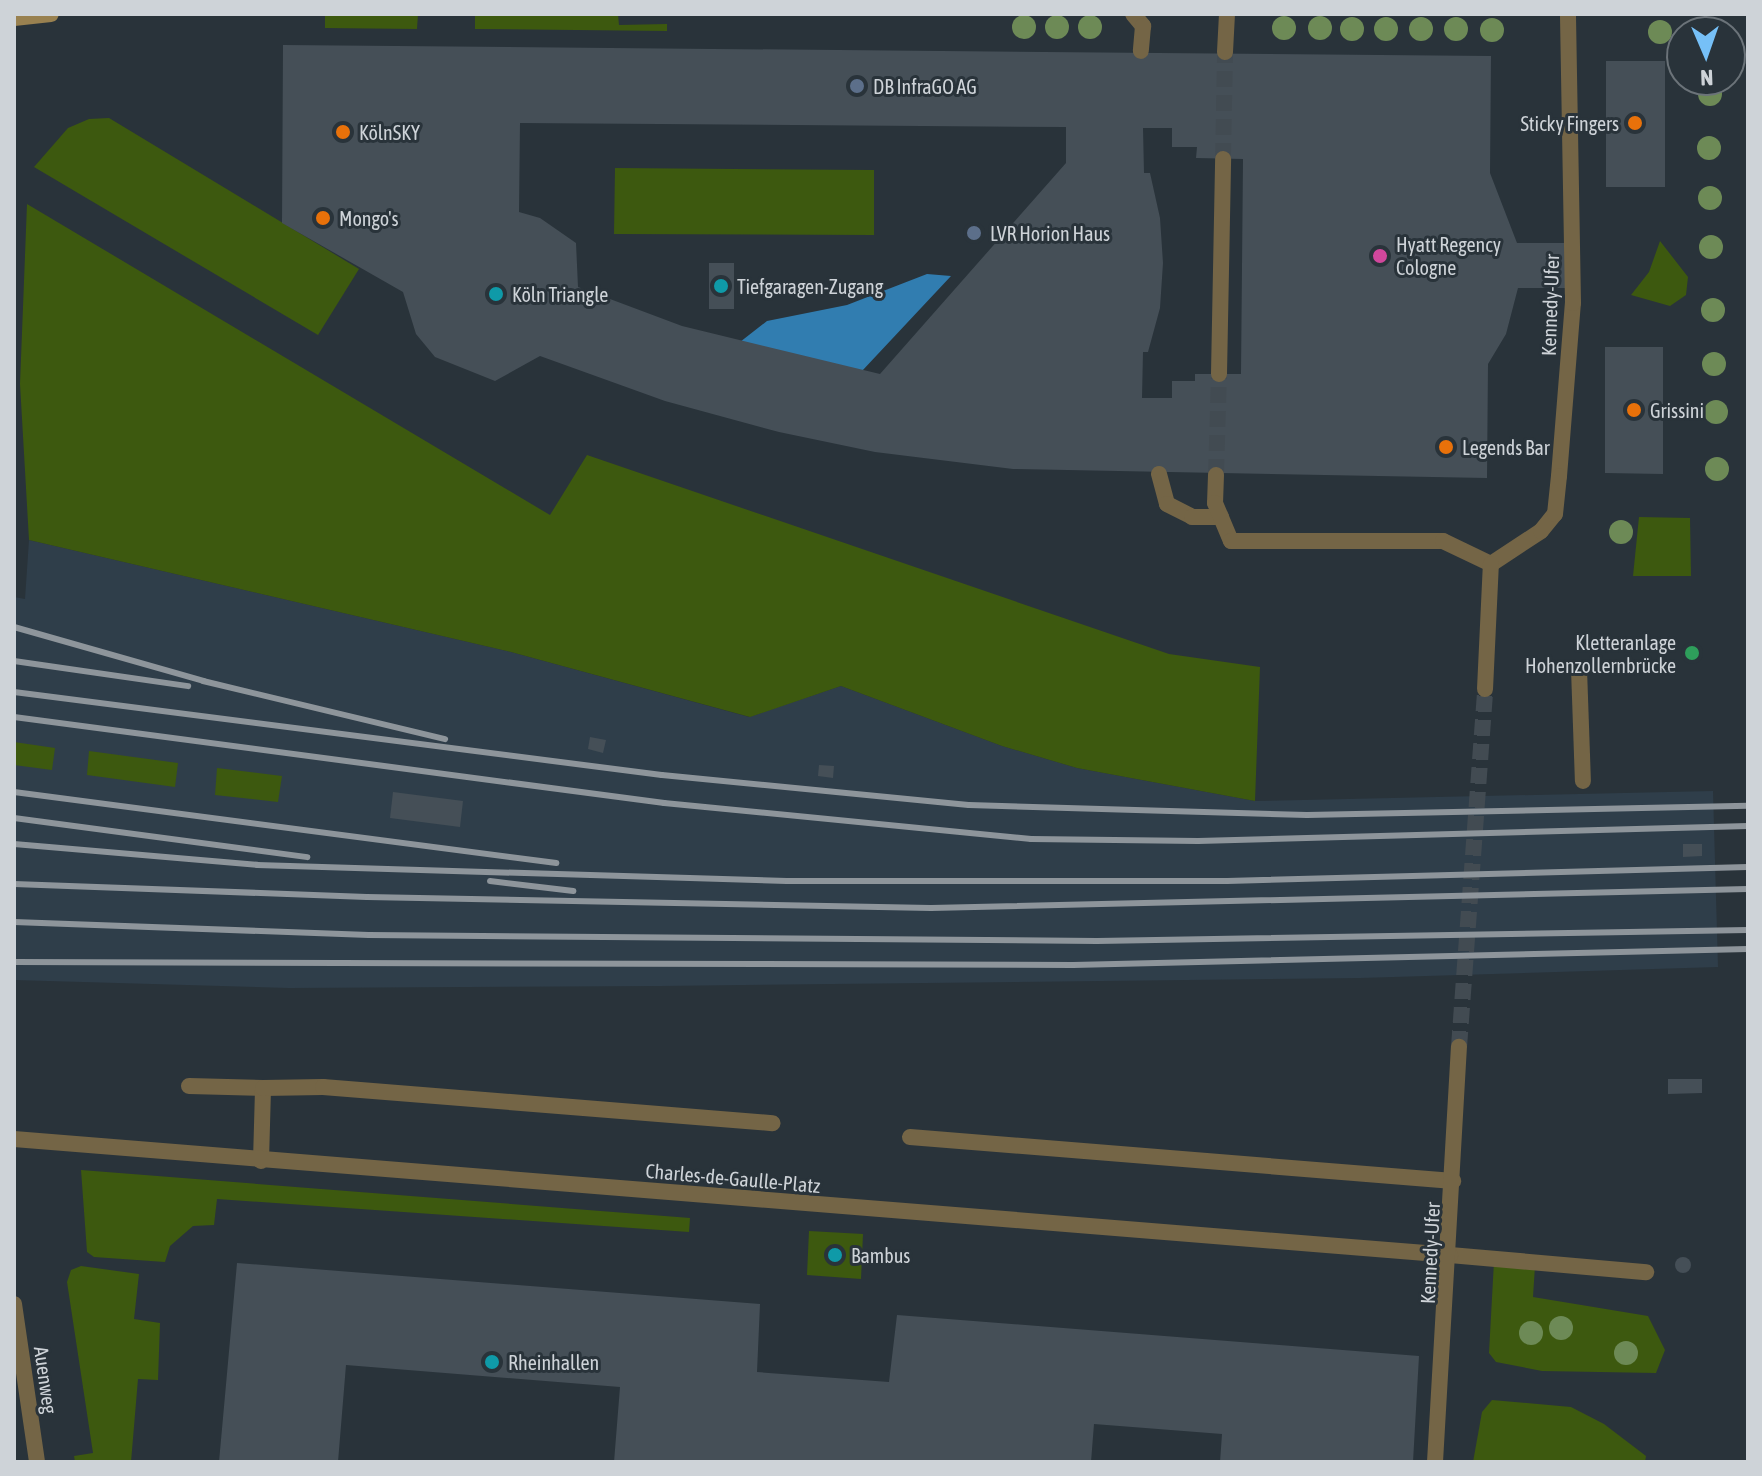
<!DOCTYPE html>
<meta charset="utf-8">
<style>
body{margin:0}
#map{position:relative;width:1762px;height:1476px;overflow:hidden;background:#29333a;font-family:"Asap Condensed",sans-serif}
div>[style]{position:absolute}
.built>*{inset:0;background:#2f3e4a}
.green>*{inset:0;background:#3d590f}
.water>*{inset:0;background:#317db0}
.building>*{inset:0;background:#454f57}
.round{border-radius:50%}
.minor-tunnel>*{height:16px;margin-top:-8px;transform-origin:0;background:repeating-linear-gradient(90deg,#424b52 0 16px,transparent 0 24px)}
.service>*{height:16px;margin:-8px;padding:0 8px;transform-origin:8px;border-radius:8px;background:#746546}
.pedestrian>*{height:16px;margin:-8px;padding:0 8px;transform-origin:8px;border-radius:8px;background:#746546}
.minor>*{height:16px;margin:-8px;padding:0 8px;transform-origin:8px;border-radius:8px;background:#746546}
.tertiary>*{height:16px;margin:-8px;padding:0 8px;transform-origin:8px;border-radius:8px;background:#746546}
.secondary>*{height:16px;margin:-8px;padding:0 8px;transform-origin:8px;border-radius:8px;background:#998150}
.rail>*{height:6px;margin:-3px;padding:0 3px;transform-origin:3px;border-radius:3px;background:#8e959b}
.trees>*{width:24px;height:24px;margin:-12px;border-radius:50%;background:#6d8a56}
.dots>*{width:22px;height:22px;translate:-50% -50%;box-sizing:border-box;border:4px solid #29333a;border-radius:50%}
span{translate:-50% -50%;white-space:nowrap;text-align:center;line-height:1.15;-webkit-text-stroke:6px #29333a;paint-order:stroke}
.poi-label{font-size:20px;color:#ced3d8}
.left{translate:0 -50%;text-align:left}
.right{translate:-100% -50%;text-align:right}
.street-label{font-size:20px;color:#ced3d8}
.frame{position:absolute;inset:0;border:16px solid #ced3d8;pointer-events:none}
.north{position:absolute;left:1666px;top:16px;width:80px;height:80px;box-sizing:border-box;background:#29333a;border:2px solid #6b7379;border-radius:50%;rotate:178deg;font-size:22px;font-weight:700;line-height:32px;text-align:center;color:#ced3d8}
.north::after{content:'';display:block;margin:auto;width:28px;height:36px;background:#76c0f7;clip-path:polygon(50% 0,100% 100%,50% 72%,0 100%)}
</style>
<div id="map">
<div class="built">
<div style="clip-path:polygon(29px 540px,511px 652px,749px 717px,841px 686px,1002px 746px,1077px 768px,1255px 801px,1713px 791px,1718px 967px,1360px 978px,659px 986px,289px 988px,14px 980px,14px 597px,25px 599px)"></div>
</div>
<div class="green">
<div style="clip-path:polygon(325px 14px,418px 14px,417px 29px,325px 28px)"></div>
<div style="clip-path:polygon(475px 14px,618px 14px,619px 25px,667px 24px,667px 31px,475px 29px)"></div>
<div style="clip-path:polygon(109px 118px,359px 269px,318px 335px,34px 167px,68px 128px,89px 119px)"></div>
<div style="clip-path:polygon(615px 168px,874px 170px,874px 235px,614px 234px)"></div>
<div style="clip-path:polygon(27px 204px,550px 515px,587px 455px,1169px 654px,1260px 667px,1255px 801px,1077px 768px,1002px 746px,841px 686px,750px 717px,511px 652px,29px 540px,20px 384px)"></div>
<div style="clip-path:polygon(1660px 241px,1688px 277px,1686px 295px,1670px 306px,1631px 295px,1649px 272px)"></div>
<div style="clip-path:polygon(1639px 517px,1690px 518px,1691px 576px,1633px 576px)"></div>
<div style="clip-path:polygon(14px 742px,55px 748px,52px 770px,14px 765px)"></div>
<div style="clip-path:polygon(89px 751px,178px 763px,175px 787px,87px 775px)"></div>
<div style="clip-path:polygon(217px 768px,282px 776px,278px 802px,215px 795px)"></div>
<div style="clip-path:polygon(81px 1170px,690px 1218px,689px 1232px,217px 1199px,214px 1225px,193px 1226px,170px 1246px,165px 1262px,94px 1257px,87px 1252px)"></div>
<div style="clip-path:polygon(809px 1231px,863px 1234px,861px 1279px,807px 1275px)"></div>
<div style="clip-path:polygon(1494px 1261px,1535px 1266px,1533px 1297px,1648px 1316px,1665px 1350px,1656px 1373px,1542px 1371px,1496px 1362px,1489px 1353px)"></div>
<div style="clip-path:polygon(81px 1266px,139px 1274px,134px 1319px,160px 1323px,158px 1380px,138px 1379px,131px 1462px,75px 1462px,74px 1456px,93px 1453px,67px 1282px,71px 1270px)"></div>
<div style="clip-path:polygon(1492px 1400px,1571px 1407px,1604px 1424px,1646px 1456px,1645px 1462px,1473px 1462px,1482px 1412px)"></div>
</div>
<div class="water">
<div style="clip-path:polygon(927px 274px,951px 276px,862px 371px,740px 342px,767px 321px,847px 305px)"></div>
</div>
<div class="building">
<div style="clip-path:polygon(evenodd,283px 45px,1491px 56px,1490px 173px,1517px 243px,1570px 243px,1570px 288px,1518px 288px,1506px 334px,1488px 364px,1487px 478px,1013px 469px,875px 452px,779px 432px,665px 401px,540px 356px,495px 381px,435px 357px,416px 334px,403px 292px,282px 223px,283px 45px,520px 123px,1066px 127px,1066px 163px,880px 374px,682px 326px,578px 287px,576px 243px,540px 218px,519px 212px,520px 123px,283px 45px,1143px 128px,1172px 128px,1172px 147px,1197px 147px,1196px 158px,1243px 159px,1241px 374px,1195px 374px,1195px 381px,1172px 381px,1172px 398px,1142px 398px,1143px 352px,1148px 352px,1160px 308px,1163px 263px,1160px 218px,1150px 173px,1144px 173px,1143px 128px)"></div>
<div style="clip-path:polygon(1606px 61px,1665px 61px,1665px 187px,1606px 187px)"></div>
<div style="clip-path:polygon(709px 263px,734px 263px,734px 309px,709px 309px)"></div>
<div style="clip-path:polygon(1605px 347px,1663px 347px,1663px 474px,1605px 473px)"></div>
<div style="clip-path:polygon(590px 737px,606px 740px,603px 753px,588px 749px)"></div>
<div style="clip-path:polygon(819px 765px,834px 766px,833px 778px,818px 776px)"></div>
<div style="clip-path:polygon(393px 792px,463px 801px,460px 827px,390px 818px)"></div>
<div style="clip-path:polygon(1683px 844px,1702px 844px,1702px 856px,1683px 857px)"></div>
<div style="clip-path:polygon(1668px 1079px,1702px 1079px,1702px 1093px,1668px 1094px)"></div>
<div class="round" style="left:1675px;top:1257px;width:16px;height:16px"></div>
<div style="clip-path:polygon(237px 1263px,760px 1304px,757px 1372px,889px 1382px,897px 1315px,1419px 1356px,1413px 1462px,1220px 1462px,1222px 1434px,1094px 1424px,1091px 1462px,614px 1462px,620px 1387px,346px 1365px,338px 1462px,219px 1462px)"></div>
</div>
<div class="minor-tunnel">
<div style="left:1223px;top:159px;width:107px;rotate:-88.9deg"></div>
<div style="left:1216px;top:475px;width:101px;rotate:-88.3deg"></div>
<div style="left:1459px;top:1047px;width:359px;rotate:-85.8deg"></div>
</div>
<div class="service">
<div style="left:1133px;top:14px;width:16px;rotate:50deg"></div>
<div style="left:1143px;top:26px;width:25px;rotate:95deg"></div>
<div style="left:1159px;top:474px;width:31px;rotate:75deg"></div>
<div style="left:1167px;top:504px;width:28px;rotate:27deg"></div>
<div style="left:1192px;top:517px;width:29px"></div>
<div style="left:1559px;top:476px;width:174px;rotate:-85.4deg"></div>
<div style="left:1573px;top:303px;width:289px;rotate:-91deg"></div>
<div style="left:189px;top:1086px;width:74px;rotate:1.5deg"></div>
<div style="left:910px;top:1137px;width:545px;rotate:4.63deg"></div>
<div style="left:261px;top:1161px;width:73px;rotate:-88.4deg"></div>
<div style="left:263px;top:1088px;width:60px;rotate:-1deg"></div>
<div style="left:323px;top:1087px;width:451px;rotate:4.6deg"></div>
<div style="left:1450px;top:1255px;width:197px;rotate:5deg"></div>
</div>
<div class="pedestrian">
<div style="left:1579px;top:669px;width:112px;rotate:88deg"></div>
</div>
<div class="minor">
<div style="left:1225px;top:52px;width:38px;rotate:-87deg"></div>
<div style="left:1219px;top:374px;width:215px;rotate:-88.9deg"></div>
<div style="left:1216px;top:475px;width:28px;rotate:92deg"></div>
<div style="left:1215px;top:503px;width:41px;rotate:67.2deg"></div>
<div style="left:1231px;top:541px;width:212px"></div>
<div style="left:1443px;top:541px;width:53px;rotate:25.6deg"></div>
<div style="left:1491px;top:564px;width:60px;rotate:-33.4deg"></div>
<div style="left:1541px;top:531px;width:22px;rotate:-51deg"></div>
<div style="left:1555px;top:514px;width:38px;rotate:-84deg"></div>
<div style="left:1485px;top:689px;width:125px;rotate:-87.3deg"></div>
<div style="left:14px;top:1139px;width:1441px;rotate:4.62deg"></div>
<div style="left:1435px;top:1462px;width:416px;rotate:-86.7deg"></div>
</div>
<div class="tertiary">
<div style="left:14px;top:1304px;width:160px;rotate:81.7deg"></div>
</div>
<div class="secondary">
<div style="left:14px;top:18px;width:37px;rotate:-6deg"></div>
</div>
<div class="rail">
<div style="left:14px;top:627px;width:197px;rotate:15.9deg"></div>
<div style="left:203px;top:681px;width:249px;rotate:13.5deg"></div>
<div style="left:14px;top:661px;width:176px;rotate:8.2deg"></div>
<div style="left:14px;top:692px;width:653px;rotate:7.3deg"></div>
<div style="left:662px;top:775px;width:308px;rotate:5.6deg"></div>
<div style="left:969px;top:805px;width:338px;rotate:1.7deg"></div>
<div style="left:1307px;top:815px;width:441px;rotate:-1.2deg"></div>
<div style="left:14px;top:717px;width:656px;rotate:7.54deg"></div>
<div style="left:664px;top:803px;width:369px;rotate:5.6deg"></div>
<div style="left:1031px;top:839px;width:167px;rotate:0.7deg"></div>
<div style="left:1198px;top:841px;width:550px;rotate:-1.56deg"></div>
<div style="left:14px;top:792px;width:547px;rotate:7.46deg"></div>
<div style="left:14px;top:818px;width:296px;rotate:7.6deg"></div>
<div style="left:14px;top:844px;width:244px;rotate:4.9deg"></div>
<div style="left:257px;top:865px;width:530px;rotate:1.73deg"></div>
<div style="left:787px;top:881px;width:440px"></div>
<div style="left:1227px;top:881px;width:521px;rotate:-1.54deg"></div>
<div style="left:490px;top:881px;width:84px;rotate:6.9deg"></div>
<div style="left:14px;top:884px;width:353px;rotate:2.1deg"></div>
<div style="left:367px;top:897px;width:564px;rotate:1.12deg"></div>
<div style="left:931px;top:908px;width:817px;rotate:-1.33deg"></div>
<div style="left:14px;top:922px;width:355px;rotate:2.1deg"></div>
<div style="left:369px;top:935px;width:728px;rotate:0.47deg"></div>
<div style="left:1097px;top:941px;width:651px;rotate:-0.97deg"></div>
<div style="left:14px;top:962px;width:1059px;rotate:0.16deg"></div>
<div style="left:1073px;top:965px;width:675px;rotate:-1.36deg"></div>
</div>
<div class="trees">
<div style="left:1024px;top:27px"></div>
<div style="left:1057px;top:27px"></div>
<div style="left:1090px;top:27px"></div>
<div style="left:1284px;top:28px"></div>
<div style="left:1320px;top:28px"></div>
<div style="left:1352px;top:29px"></div>
<div style="left:1386px;top:29px"></div>
<div style="left:1421px;top:29px"></div>
<div style="left:1456px;top:29px"></div>
<div style="left:1492px;top:30px"></div>
<div style="left:1660px;top:32px"></div>
<div style="left:1710px;top:94px"></div>
<div style="left:1709px;top:148px"></div>
<div style="left:1710px;top:198px"></div>
<div style="left:1711px;top:247px"></div>
<div style="left:1713px;top:310px"></div>
<div style="left:1714px;top:364px"></div>
<div style="left:1716px;top:412px"></div>
<div style="left:1717px;top:469px"></div>
<div style="left:1621px;top:532px"></div>
<div style="left:1561px;top:1328px"></div>
<div style="left:1531px;top:1333px"></div>
<div style="left:1626px;top:1353px"></div>
</div>
<div class="dots">
<div style="left:857px;top:86px;background:#5c6f8a"></div>
<div style="left:1635px;top:123px;background:#e8710a"></div>
<div style="left:343px;top:132px;background:#e8710a"></div>
<div style="left:323px;top:218px;background:#e8710a"></div>
<div style="left:974px;top:233px;background:#5c6f8a"></div>
<div style="left:1380px;top:256px;background:#d1479c"></div>
<div style="left:721px;top:286px;background:#0f9aa8"></div>
<div style="left:496px;top:294px;background:#0f9aa8"></div>
<div style="left:1634px;top:410px;background:#e8710a"></div>
<div style="left:1446px;top:447px;background:#e8710a"></div>
<div style="left:1692px;top:653px;background:#2e9e5b"></div>
<div style="left:835px;top:1255px;background:#0f9aa8"></div>
<div style="left:492px;top:1362px;background:#0f9aa8"></div>
</div>
<div class="poi-label">
<span class="left" style="left:873px;top:86px">DB InfraGO AG</span>
<span class="right" style="left:1619px;top:123px">Sticky Fingers</span>
<span class="left" style="left:359px;top:132px">KölnSKY</span>
<span class="left" style="left:339px;top:218px">Mongo's</span>
<span class="left" style="left:990px;top:233px">LVR Horion Haus</span>
<span class="left" style="left:1396px;top:256px">Hyatt Regency<br>Cologne</span>
<span class="left" style="left:737px;top:286px">Tiefgaragen-Zugang</span>
<span class="left" style="left:512px;top:294px">Köln Triangle</span>
<span class="left" style="left:1650px;top:410px">Grissini</span>
<span class="left" style="left:1462px;top:447px">Legends Bar</span>
<span class="right" style="left:1676px;top:654px">Kletteranlage<br>Hohenzollernbrücke</span>
<span class="left" style="left:851px;top:1255px">Bambus</span>
<span class="left" style="left:508px;top:1362px">Rheinhallen</span>
</div>
<div class="street-label">
<span style="left:1550px;top:305px;rotate:-88deg">Kennedy-Ufer</span>
<span style="left:733px;top:1178px;rotate:5deg">Charles-de-Gaulle-Platz</span>
<span style="left:1430px;top:1253px;rotate:-87deg">Kennedy-Ufer</span>
<span style="left:46px;top:1380px;rotate:82deg">Auenweg</span>
</div>
<div class="frame"></div>
<div class="north">N</div>
</div>
